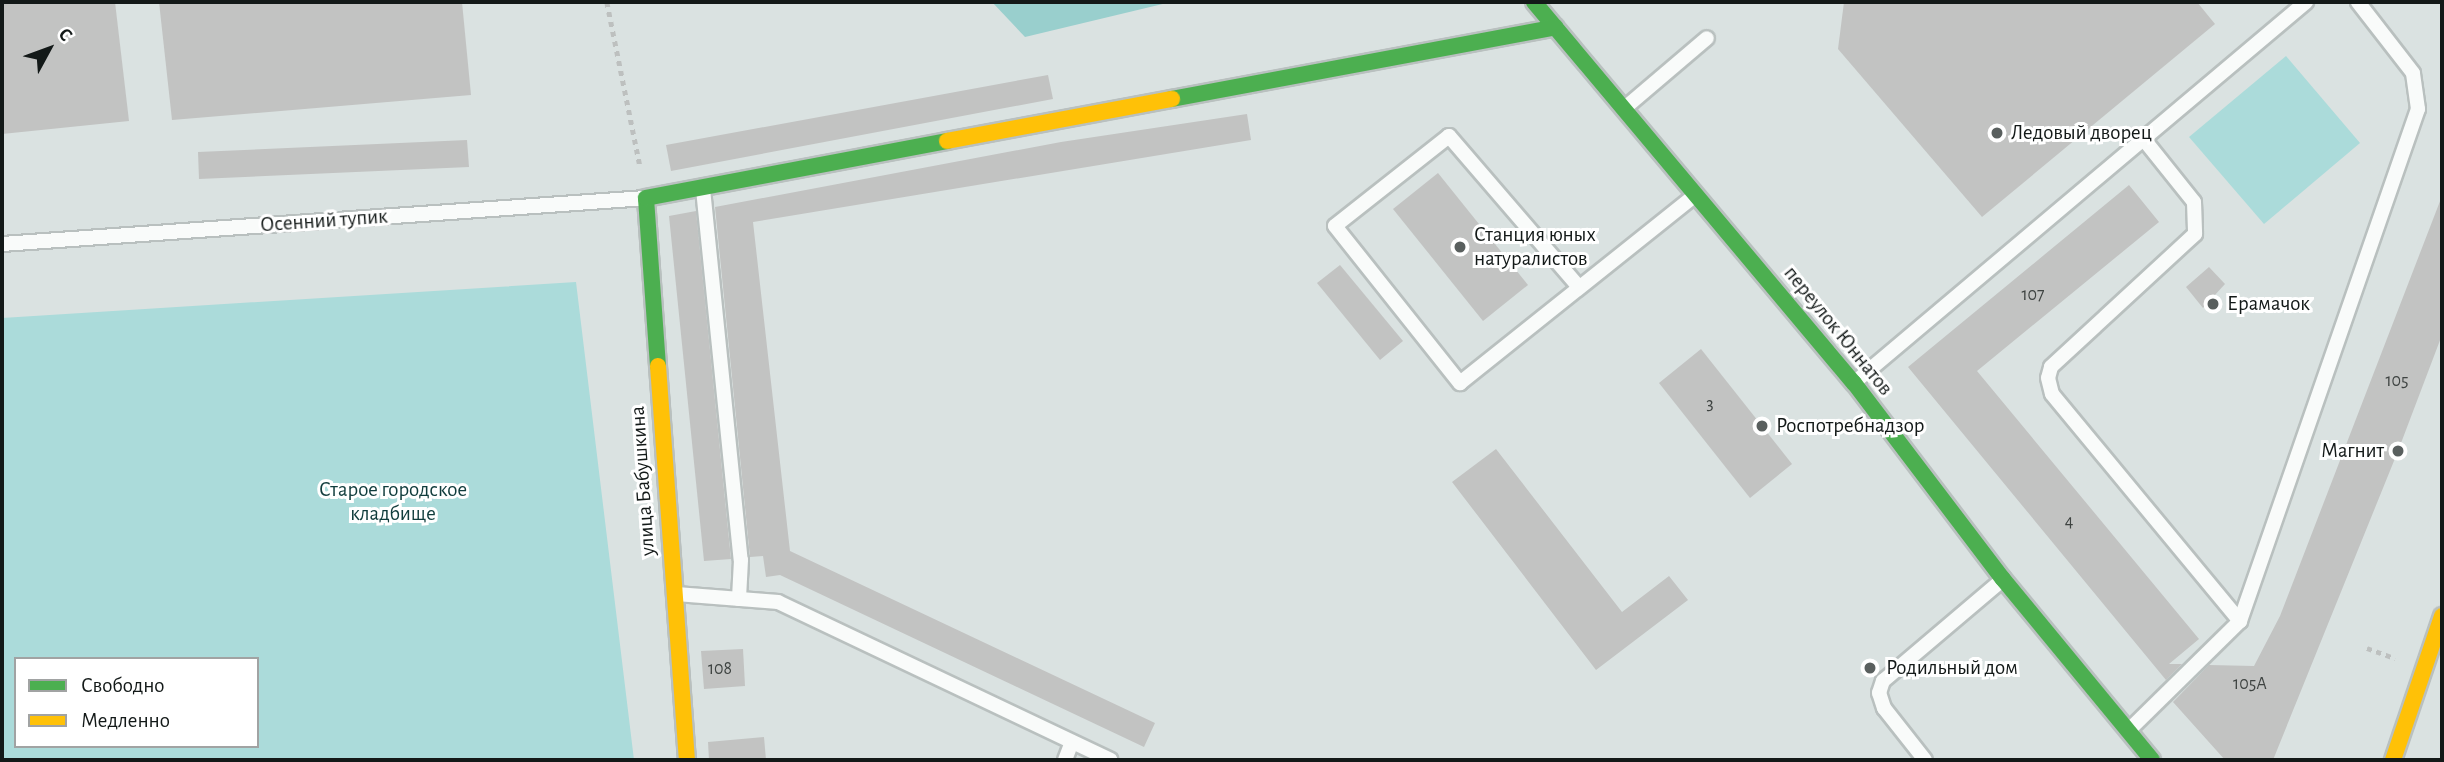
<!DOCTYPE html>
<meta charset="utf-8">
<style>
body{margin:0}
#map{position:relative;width:2444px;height:762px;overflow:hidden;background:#dae2e1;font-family:"Alegreya Sans",sans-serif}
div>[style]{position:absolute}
.green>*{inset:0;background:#abdbda}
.forest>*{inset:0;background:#99cfcd}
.building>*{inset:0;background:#c2c3c2}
.path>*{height:4.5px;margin-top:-2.25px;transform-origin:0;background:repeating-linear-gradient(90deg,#bdc0bf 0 5px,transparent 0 10px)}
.roads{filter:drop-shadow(2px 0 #b9c0bf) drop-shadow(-2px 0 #b9c0bf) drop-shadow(0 2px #b9c0bf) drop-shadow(0 -2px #b9c0bf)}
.lane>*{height:14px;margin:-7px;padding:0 7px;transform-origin:7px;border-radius:7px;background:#f9fbfa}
.fast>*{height:16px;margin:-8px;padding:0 8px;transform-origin:8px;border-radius:8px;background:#4caf50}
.slow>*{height:16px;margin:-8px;padding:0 8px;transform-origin:8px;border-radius:8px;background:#ffc107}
.dots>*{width:19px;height:19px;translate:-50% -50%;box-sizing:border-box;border:4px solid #fff;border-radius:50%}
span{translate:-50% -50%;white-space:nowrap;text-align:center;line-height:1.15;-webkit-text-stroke:6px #fff;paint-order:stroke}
.number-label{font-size:18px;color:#3f4442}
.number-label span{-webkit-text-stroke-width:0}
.poi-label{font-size:21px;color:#131918}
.left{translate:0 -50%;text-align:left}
.right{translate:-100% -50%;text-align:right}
.street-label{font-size:21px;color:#131918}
.park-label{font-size:21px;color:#103c3c}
.frame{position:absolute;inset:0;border:4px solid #131918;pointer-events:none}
.legend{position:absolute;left:14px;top:657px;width:245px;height:91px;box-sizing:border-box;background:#fff;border:2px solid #a1a3a3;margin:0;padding:9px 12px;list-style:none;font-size:21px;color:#131918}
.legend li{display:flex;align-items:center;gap:14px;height:35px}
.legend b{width:35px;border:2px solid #a1a3a3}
.north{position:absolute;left:14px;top:14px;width:70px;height:70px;-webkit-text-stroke:5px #fff;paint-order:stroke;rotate:49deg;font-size:19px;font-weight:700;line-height:28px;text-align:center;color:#131918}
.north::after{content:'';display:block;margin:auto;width:24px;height:32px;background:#131918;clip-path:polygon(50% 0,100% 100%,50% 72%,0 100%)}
</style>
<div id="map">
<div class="green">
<div style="clip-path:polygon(2286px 56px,2360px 143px,2264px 224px,2189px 137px)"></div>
<div style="clip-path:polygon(evenodd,576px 282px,634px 760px,2px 760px,2px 318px,576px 282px,16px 659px,257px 659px,257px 746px,16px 746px,16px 659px)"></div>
</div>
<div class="forest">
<div style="clip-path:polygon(992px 2px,1171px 2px,1025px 37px)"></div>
</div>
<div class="building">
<div style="clip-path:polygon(2px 2px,115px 2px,129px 121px,2px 134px)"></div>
<div style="clip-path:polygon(159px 2px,462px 2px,471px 95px,172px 120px)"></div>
<div style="clip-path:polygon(1844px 2px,2197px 2px,2215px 24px,1982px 217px,1838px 49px)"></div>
<div style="clip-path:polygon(1048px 75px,1053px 99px,671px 171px,666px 145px)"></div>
<div style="clip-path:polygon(1247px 114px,1251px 140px,753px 222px,790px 551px,1155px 723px,1144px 747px,780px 575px,766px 577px,763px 556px,750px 557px,715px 207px,1061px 142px)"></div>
<div style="clip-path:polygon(467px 140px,469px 167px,199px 179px,198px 152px)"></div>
<div style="clip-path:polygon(1438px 173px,1528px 285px,1483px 321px,1393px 209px)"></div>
<div style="clip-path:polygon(2129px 185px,2159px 222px,1977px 371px,2199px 639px,2169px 664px,2182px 664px,2166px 680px,1908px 367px)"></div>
<div style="clip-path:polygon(2442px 196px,2442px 335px,2398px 451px,2273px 760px,2225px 760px,2173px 702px,2209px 665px,2254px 666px,2280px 616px)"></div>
<div style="clip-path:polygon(696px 211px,731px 559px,704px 561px,669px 216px)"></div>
<div style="clip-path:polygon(1340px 265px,1403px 341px,1380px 360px,1317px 283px)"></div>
<div style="clip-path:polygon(2209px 267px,2225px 284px,2203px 308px,2186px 287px)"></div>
<div style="clip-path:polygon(1701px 349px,1792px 464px,1750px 498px,1659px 383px)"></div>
<div style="clip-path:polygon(1496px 449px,1622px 612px,1669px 576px,1688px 600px,1596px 670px,1452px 482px)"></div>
<div style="clip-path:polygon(743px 649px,745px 686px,704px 689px,701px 651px)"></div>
<div style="clip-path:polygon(764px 737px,766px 760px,709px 760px,708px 742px)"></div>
</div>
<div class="path">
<div style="left:607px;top:2px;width:167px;rotate:78.6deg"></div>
<div style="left:2367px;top:648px;width:30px;rotate:20deg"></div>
</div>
<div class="roads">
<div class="lane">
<div style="left:1626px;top:107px;width:106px;rotate:-40.4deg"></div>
<div style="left:2142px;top:137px;width:83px;rotate:51.3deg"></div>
<div style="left:2194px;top:202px;width:32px;rotate:88deg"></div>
<div style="left:2195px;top:234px;width:196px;rotate:137.3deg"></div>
<div style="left:2051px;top:367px;width:11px;rotate:105deg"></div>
<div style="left:2048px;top:378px;width:16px;rotate:76deg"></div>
<div style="left:2052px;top:394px;width:295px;rotate:50.4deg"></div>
<div style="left:703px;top:189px;width:373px;rotate:84.2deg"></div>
<div style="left:741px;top:560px;width:39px;rotate:93deg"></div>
<div style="left:2px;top:244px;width:646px;rotate:-4.09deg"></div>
<div style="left:1578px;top:286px;width:198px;rotate:-130.7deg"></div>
<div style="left:1449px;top:136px;width:145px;rotate:141.7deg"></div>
<div style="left:1335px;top:226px;width:201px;rotate:51.5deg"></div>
<div style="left:1460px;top:383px;width:300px;rotate:-38.6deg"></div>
<div style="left:1855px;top:382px;width:590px;rotate:-40.12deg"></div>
<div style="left:677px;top:594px;width:101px;rotate:4.5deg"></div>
<div style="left:778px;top:602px;width:368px;rotate:25.4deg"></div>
<div style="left:2130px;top:729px;width:154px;rotate:-44.5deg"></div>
<div style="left:2240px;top:621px;width:542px;rotate:-70.83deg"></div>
<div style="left:2418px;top:109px;width:36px;rotate:-98deg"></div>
<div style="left:2413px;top:73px;width:90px;rotate:-127.8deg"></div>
<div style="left:1065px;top:760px;width:19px;rotate:-69deg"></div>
<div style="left:1925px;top:760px;width:66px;rotate:-128.3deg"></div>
<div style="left:1884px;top:708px;width:16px;rotate:-108deg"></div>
<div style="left:1879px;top:693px;width:13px;rotate:-72deg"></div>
<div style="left:1883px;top:681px;width:156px;rotate:-40.3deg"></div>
</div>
<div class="fast">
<div style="left:1534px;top:2px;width:498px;rotate:50deg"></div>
<div style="left:1854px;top:383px;width:246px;rotate:52.8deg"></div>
<div style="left:2003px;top:579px;width:234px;rotate:50.5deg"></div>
<div style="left:1172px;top:99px;width:390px;rotate:-10.6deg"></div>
<div style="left:658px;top:366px;width:168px;rotate:-94.1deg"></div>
<div style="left:646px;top:198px;width:306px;rotate:-10.7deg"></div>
</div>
<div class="slow">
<div style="left:947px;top:141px;width:229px;rotate:-10.6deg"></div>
<div style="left:658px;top:366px;width:395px;rotate:85.8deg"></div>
<div style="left:2393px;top:760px;width:152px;rotate:-71.2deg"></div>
</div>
</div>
<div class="dots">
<div style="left:1997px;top:133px;background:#595f5e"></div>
<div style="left:1460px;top:247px;background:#595f5e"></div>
<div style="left:2213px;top:304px;background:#595f5e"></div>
<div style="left:1762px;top:426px;background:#595f5e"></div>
<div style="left:2398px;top:451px;background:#595f5e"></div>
<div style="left:1870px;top:668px;background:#595f5e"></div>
</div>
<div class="number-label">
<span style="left:2033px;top:295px">107</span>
<span style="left:2397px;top:381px">105</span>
<span style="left:1710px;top:404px">3</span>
<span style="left:2069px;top:522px">4</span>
<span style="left:720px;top:669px">108</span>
<span style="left:2250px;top:684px">105А</span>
</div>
<div class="poi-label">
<span class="left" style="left:2011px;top:133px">Ледовый дворец</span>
<span class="left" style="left:1474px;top:247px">Станция юных<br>натуралистов</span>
<span class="left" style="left:2227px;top:304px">Ерамачок</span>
<span class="left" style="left:1776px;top:426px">Роспотребнадзор</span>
<span class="right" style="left:2384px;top:451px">Магнит</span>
<span class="left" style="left:1886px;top:668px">Родильный дом</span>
</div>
<div class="street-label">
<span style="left:324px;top:221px;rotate:-4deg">Осенний тупик</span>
<span style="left:1838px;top:331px;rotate:51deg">переулок Юннатов</span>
<span style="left:643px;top:481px;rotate:-94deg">улица Бабушкина</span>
</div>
<div class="park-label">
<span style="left:393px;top:502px">Старое городское<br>кладбище</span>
</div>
<div class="frame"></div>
<ul class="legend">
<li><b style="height:9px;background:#4caf50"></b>Свободно</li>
<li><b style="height:9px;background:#ffc107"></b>Медленно</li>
</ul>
<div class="north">С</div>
</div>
